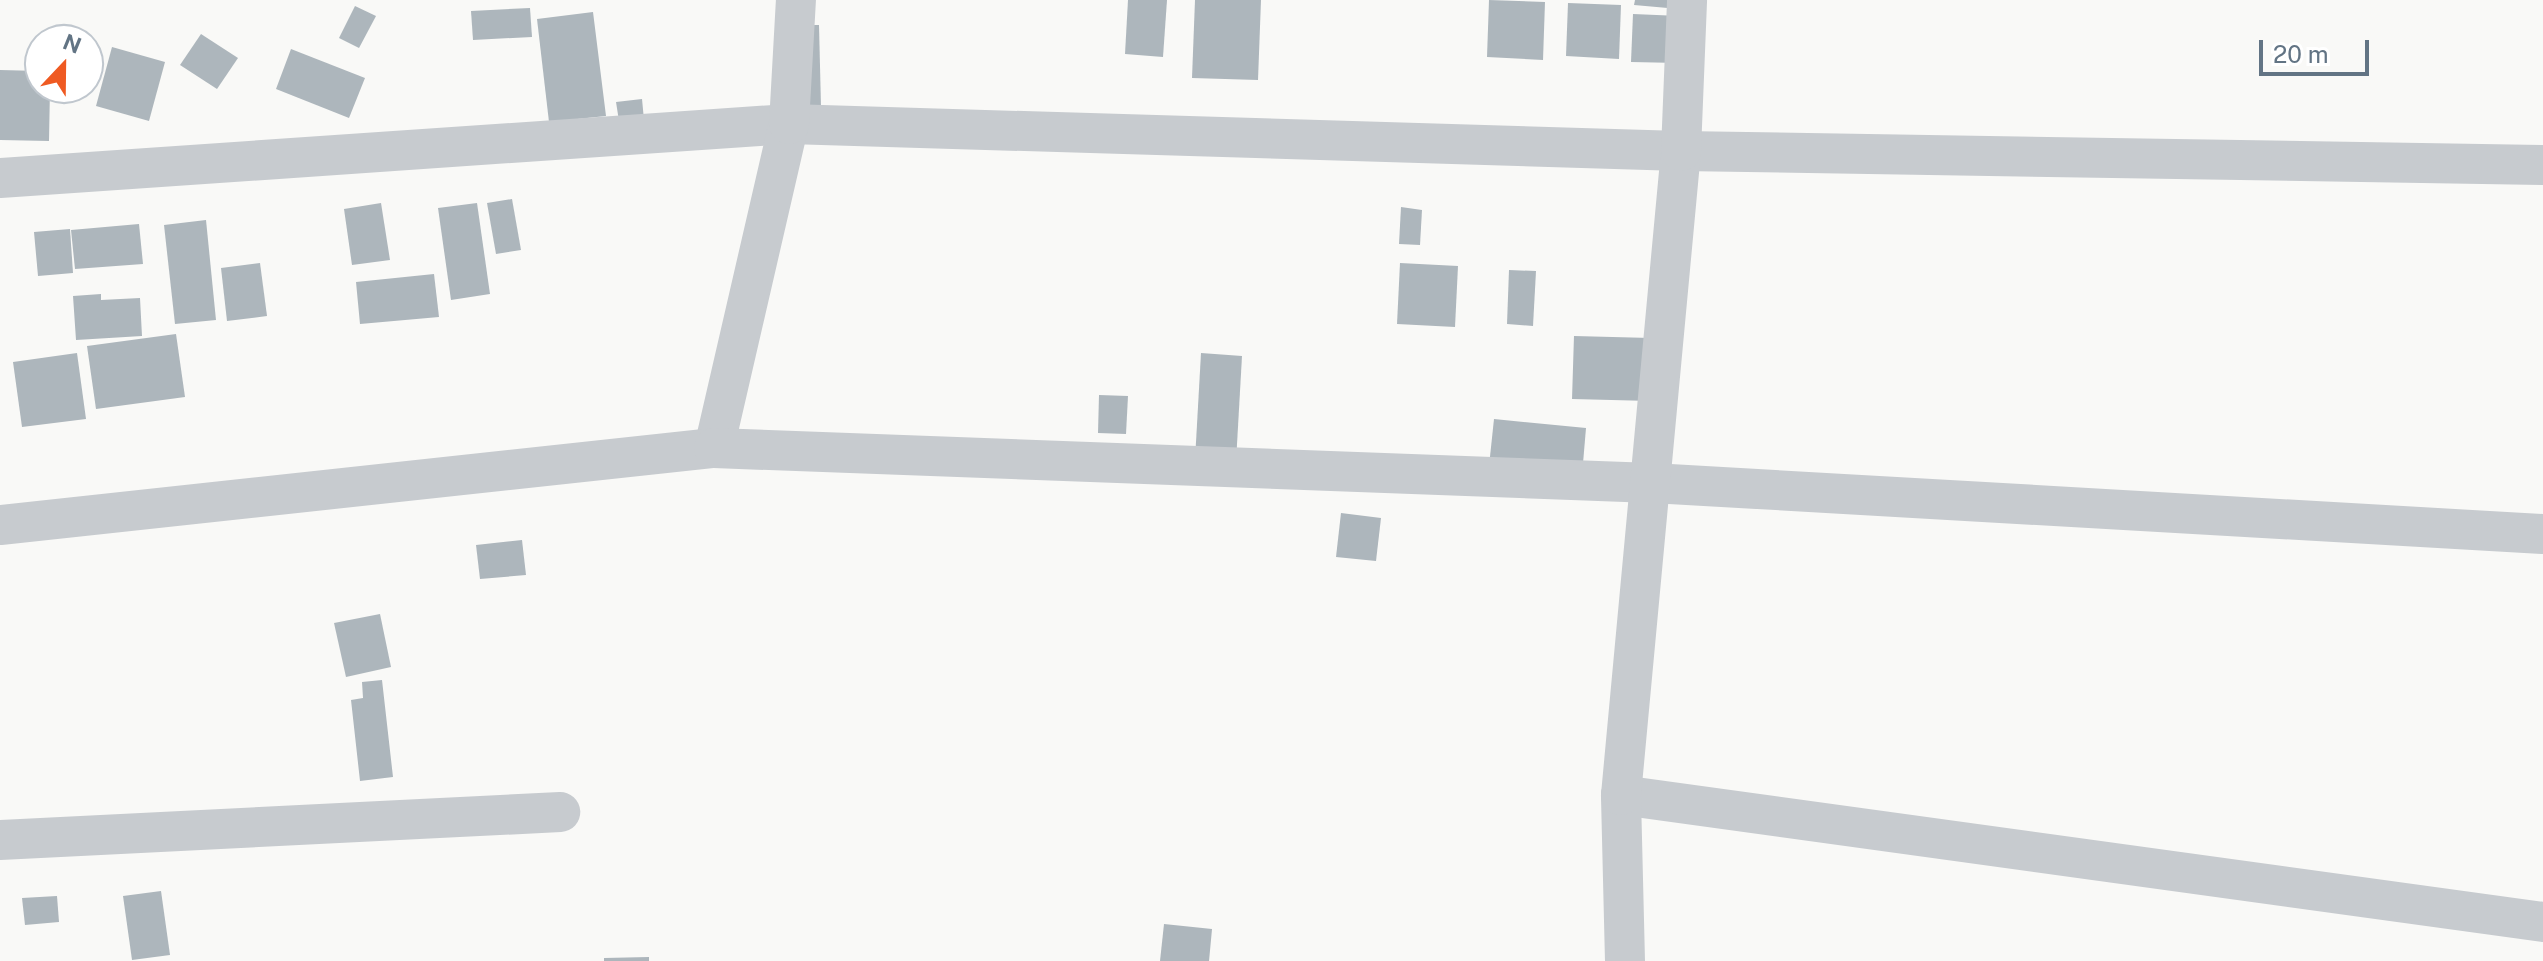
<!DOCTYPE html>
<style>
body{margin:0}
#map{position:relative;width:2543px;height:961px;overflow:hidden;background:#f9f9f7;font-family:"Public Sans",sans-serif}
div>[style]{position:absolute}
.building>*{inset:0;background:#adb6bc}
.street>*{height:40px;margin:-20px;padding:0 20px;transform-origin:20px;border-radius:20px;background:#c7cbcf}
span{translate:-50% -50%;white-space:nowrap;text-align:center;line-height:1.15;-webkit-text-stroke:8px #fff;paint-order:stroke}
.north{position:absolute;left:24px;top:24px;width:80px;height:80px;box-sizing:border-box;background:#fff;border:2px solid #c0c7ce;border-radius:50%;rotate:22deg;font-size:22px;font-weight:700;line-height:32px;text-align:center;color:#627484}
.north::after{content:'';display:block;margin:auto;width:28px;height:36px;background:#ef5a22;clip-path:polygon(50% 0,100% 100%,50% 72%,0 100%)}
.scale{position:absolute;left:2259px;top:40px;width:110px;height:36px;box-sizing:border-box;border:4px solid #627484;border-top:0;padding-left:10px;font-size:24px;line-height:28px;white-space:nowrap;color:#627484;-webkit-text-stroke:6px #fff;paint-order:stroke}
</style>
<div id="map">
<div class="building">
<div style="clip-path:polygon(1128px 0,1167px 0,1163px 57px,1125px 54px)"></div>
<div style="clip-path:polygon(1195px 0,1261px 0,1258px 80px,1192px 78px)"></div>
<div style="clip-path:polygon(1489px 0,1545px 2px,1543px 60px,1487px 57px)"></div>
<div style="clip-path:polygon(1635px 0,1679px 0,1679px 9px,1634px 5px)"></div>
<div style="clip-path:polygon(1568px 3px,1621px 5px,1619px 59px,1566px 56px)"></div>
<div style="clip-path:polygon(355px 6px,376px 16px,359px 48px,339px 38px)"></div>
<div style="clip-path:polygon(530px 8px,532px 37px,473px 40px,471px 11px)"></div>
<div style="clip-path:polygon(593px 12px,606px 116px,549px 122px,537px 19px)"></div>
<div style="clip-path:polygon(1633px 14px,1680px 16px,1679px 63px,1631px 62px)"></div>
<div style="clip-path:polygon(795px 25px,819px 25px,821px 107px,797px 107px)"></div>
<div style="clip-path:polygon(201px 34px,238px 58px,217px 89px,180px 65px)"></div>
<div style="clip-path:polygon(112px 47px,165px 62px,149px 121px,96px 106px)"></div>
<div style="clip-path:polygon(291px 49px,365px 78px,349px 118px,276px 89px)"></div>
<div style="clip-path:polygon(0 70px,40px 71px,40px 88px,50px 88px,49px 141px,0 140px)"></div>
<div style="clip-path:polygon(642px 99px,645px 131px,621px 134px,616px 102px)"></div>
<div style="clip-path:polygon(512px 199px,521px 250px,496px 254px,487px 203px)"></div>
<div style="clip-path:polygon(381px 203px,390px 260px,352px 265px,344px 209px)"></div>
<div style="clip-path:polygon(477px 203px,490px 294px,451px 300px,438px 208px)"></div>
<div style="clip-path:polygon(1401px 207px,1422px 210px,1420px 245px,1399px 244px)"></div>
<div style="clip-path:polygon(206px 220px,216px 320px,175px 324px,164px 225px)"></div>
<div style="clip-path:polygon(139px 224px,143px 264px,75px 269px,71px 230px)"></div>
<div style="clip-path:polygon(70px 229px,73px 273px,38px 276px,34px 232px)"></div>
<div style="clip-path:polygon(260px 263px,267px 316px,227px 321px,221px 268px)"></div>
<div style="clip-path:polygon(1400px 263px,1458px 266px,1455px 327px,1397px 324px)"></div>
<div style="clip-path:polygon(1509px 270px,1536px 271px,1533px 326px,1507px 324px)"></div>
<div style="clip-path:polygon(434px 274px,439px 317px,360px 324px,356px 282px)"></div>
<div style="clip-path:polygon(101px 294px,101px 300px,140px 298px,142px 336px,76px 340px,73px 296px)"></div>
<div style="clip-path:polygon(176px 334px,185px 397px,96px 409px,87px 346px)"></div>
<div style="clip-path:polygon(1574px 336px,1651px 338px,1651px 401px,1572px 399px)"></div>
<div style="clip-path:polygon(77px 353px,86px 419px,22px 427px,13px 362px)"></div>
<div style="clip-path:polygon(1201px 353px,1242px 356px,1236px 462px,1195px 460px)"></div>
<div style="clip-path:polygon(1099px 395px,1128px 396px,1126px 434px,1098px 433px)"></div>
<div style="clip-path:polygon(1494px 419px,1586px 428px,1582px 475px,1489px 466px)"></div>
<div style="clip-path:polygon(1341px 513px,1381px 518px,1376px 561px,1336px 557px)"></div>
<div style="clip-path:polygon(522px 540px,526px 575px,480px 579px,476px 545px)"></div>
<div style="clip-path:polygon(380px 614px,391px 667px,346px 677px,334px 623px)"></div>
<div style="clip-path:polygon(382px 680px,393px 777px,360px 781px,351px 700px,363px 698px,362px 682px)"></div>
<div style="clip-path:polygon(161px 891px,170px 955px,132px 960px,123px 896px)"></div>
<div style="clip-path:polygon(57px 896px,59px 922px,25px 925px,22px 898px)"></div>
<div style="clip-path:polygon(1164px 924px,1212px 929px,1209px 961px,1160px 961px)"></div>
<div style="clip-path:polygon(649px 957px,649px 961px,604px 961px,604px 958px)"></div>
</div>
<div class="street">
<div style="left:0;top:178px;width:791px;rotate:-3.92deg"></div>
<div style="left:789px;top:124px;width:892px;rotate:1.73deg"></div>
<div style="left:1681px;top:151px;width:862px;rotate:0.93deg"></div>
<div style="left:714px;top:448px;width:333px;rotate:-77deg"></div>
<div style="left:789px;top:124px;width:124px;rotate:-86.8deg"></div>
<div style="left:0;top:525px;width:718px;rotate:-6.16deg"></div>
<div style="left:714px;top:448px;width:939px;rotate:2.14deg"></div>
<div style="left:1652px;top:483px;width:892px;rotate:3.28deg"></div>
<div style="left:1621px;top:795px;width:931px;rotate:7.84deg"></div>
<div style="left:0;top:840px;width:561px;rotate:-2.86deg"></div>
<div style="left:1625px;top:961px;width:166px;rotate:-91.4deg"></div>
<div style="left:1621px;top:795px;width:647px;rotate:-84.68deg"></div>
<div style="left:1681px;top:151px;width:151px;rotate:-87.7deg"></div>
</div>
<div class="north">N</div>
<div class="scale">20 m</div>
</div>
